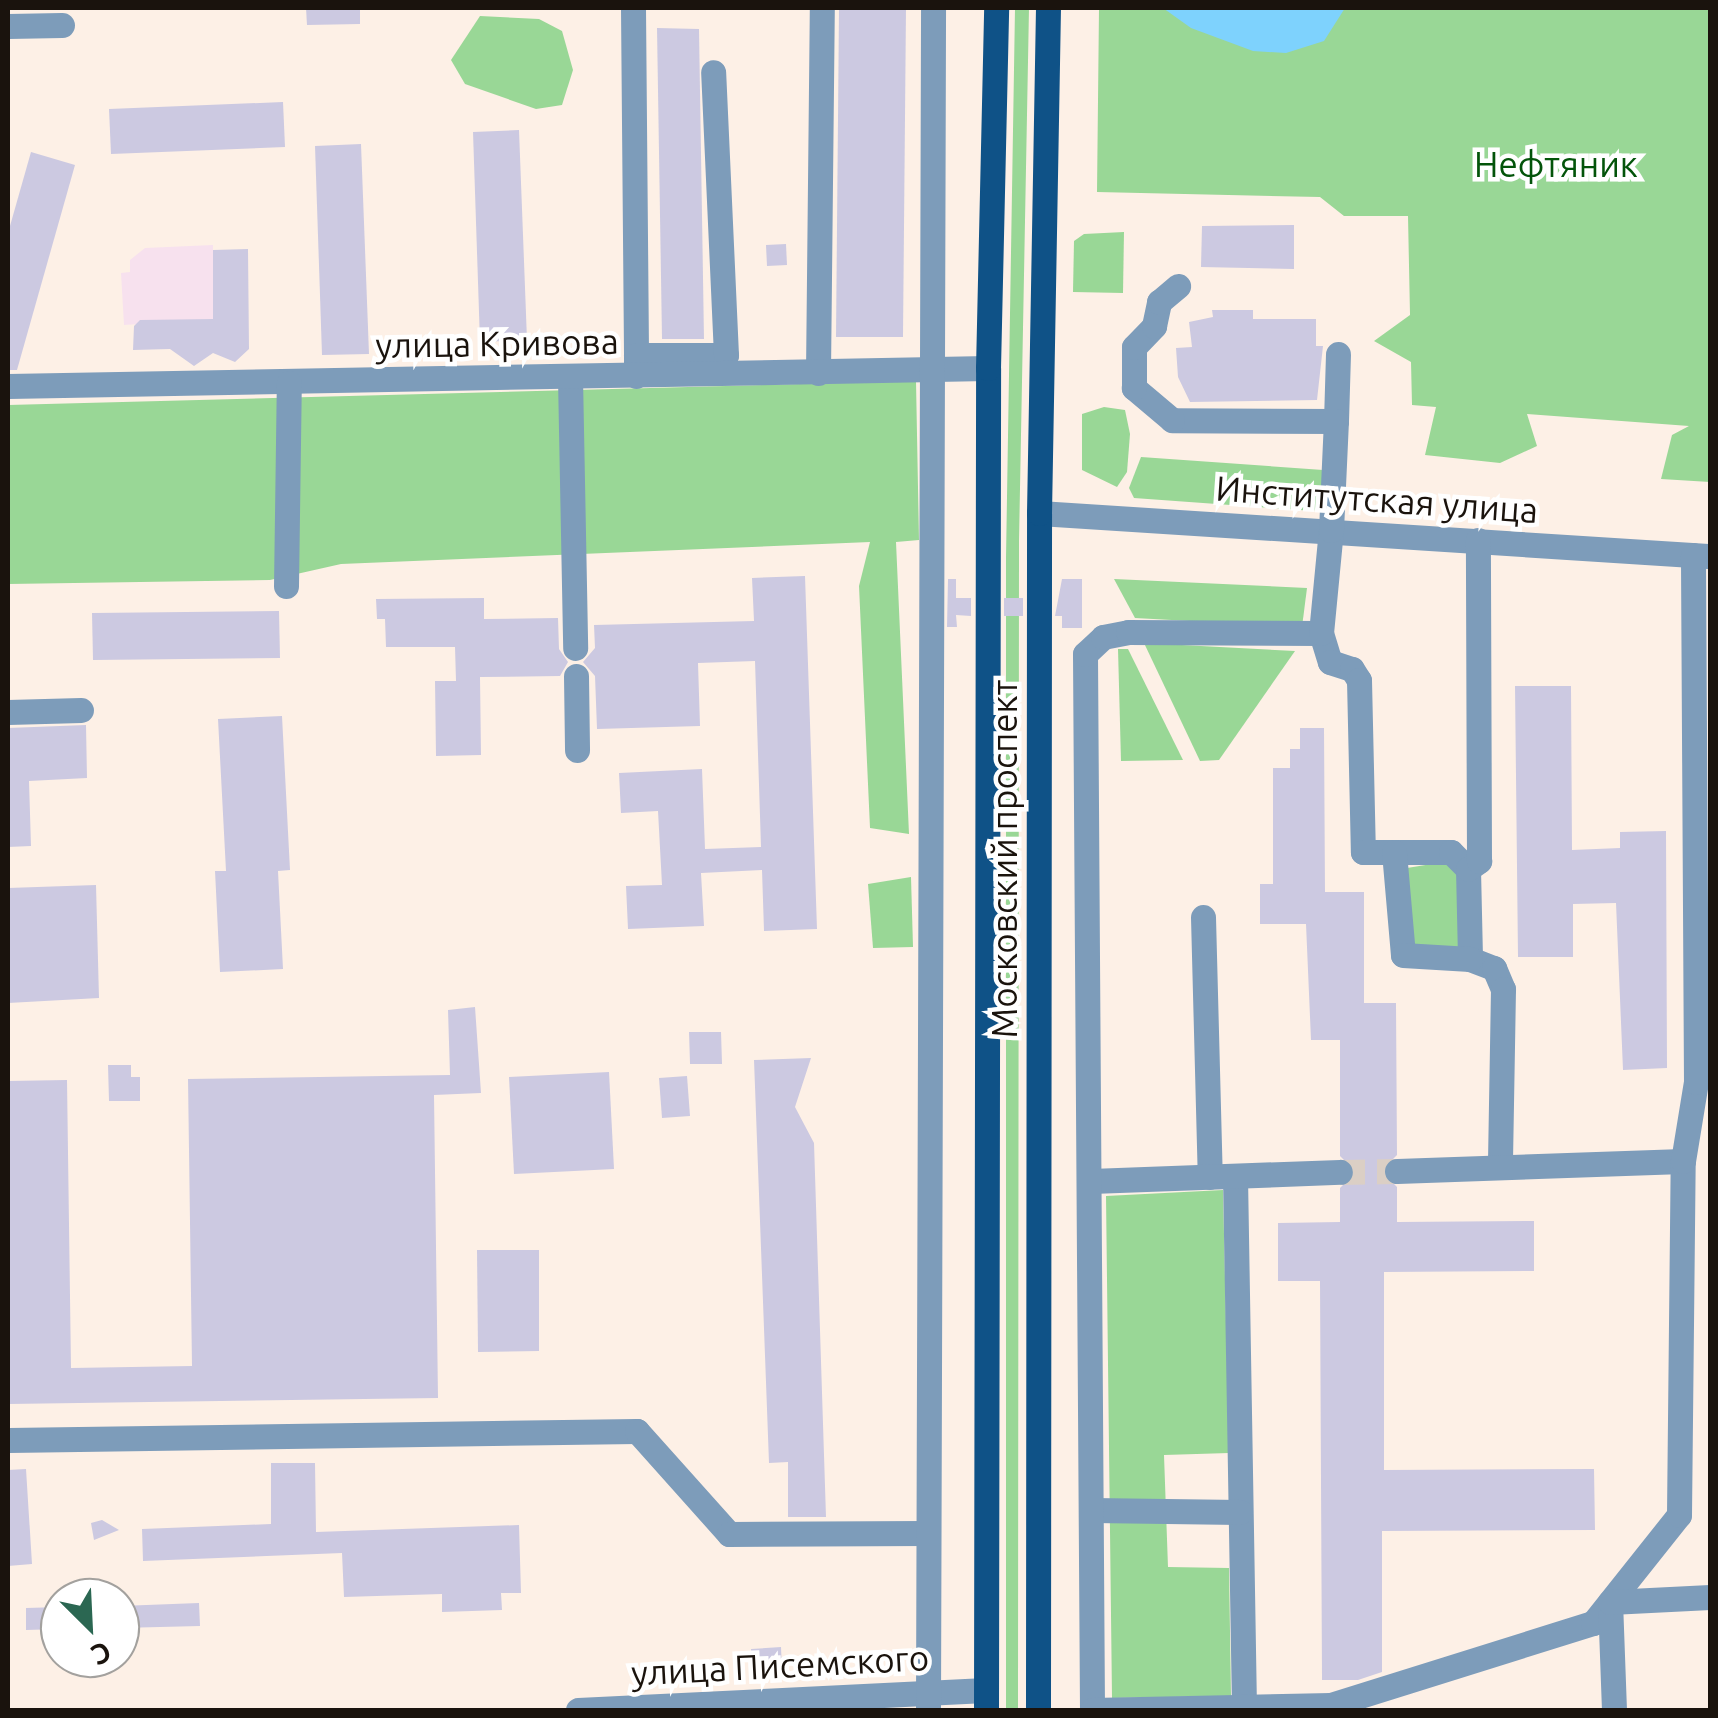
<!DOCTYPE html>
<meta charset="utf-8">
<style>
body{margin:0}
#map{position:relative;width:1718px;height:1718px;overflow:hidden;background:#fdf0e6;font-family:Ubuntu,sans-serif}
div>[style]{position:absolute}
.commercial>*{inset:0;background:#f7e1ee}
.green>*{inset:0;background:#99d796}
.water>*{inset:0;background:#7ed2fd}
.building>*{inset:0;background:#ccc9e1}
.minor-tunnel>*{height:25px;margin-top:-12.5px;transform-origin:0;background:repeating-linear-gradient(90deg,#dbcfc5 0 25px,transparent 0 37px)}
.minor>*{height:25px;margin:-12.5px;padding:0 12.5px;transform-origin:12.5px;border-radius:12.5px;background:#7d9cba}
.major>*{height:25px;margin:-12.5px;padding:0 12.5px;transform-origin:12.5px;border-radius:12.5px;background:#0f5287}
span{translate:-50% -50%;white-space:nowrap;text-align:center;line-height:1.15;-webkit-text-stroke:9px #fff;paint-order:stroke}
.park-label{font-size:35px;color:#03540a}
.street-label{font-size:35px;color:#1a130d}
.frame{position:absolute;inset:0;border:10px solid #1a130d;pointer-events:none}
.north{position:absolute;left:40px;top:1578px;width:100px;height:100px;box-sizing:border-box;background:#fff;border:2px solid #a3a19e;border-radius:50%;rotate:156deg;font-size:28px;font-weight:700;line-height:40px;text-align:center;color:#1a130d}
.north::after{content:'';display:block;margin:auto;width:35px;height:45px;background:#2b6752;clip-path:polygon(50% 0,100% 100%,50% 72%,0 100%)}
</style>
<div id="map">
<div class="commercial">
<div style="clip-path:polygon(213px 245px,213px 319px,124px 325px,121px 273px,130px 272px,130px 260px,145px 248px)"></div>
</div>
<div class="green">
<div style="clip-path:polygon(1015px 8px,1029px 8px,1019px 542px,1018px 1710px,1006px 1710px,1006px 558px)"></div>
<div style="clip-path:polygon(1099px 8px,1710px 8px,1710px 482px,1661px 479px,1672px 435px,1689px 426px,1527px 414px,1537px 446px,1500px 463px,1425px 455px,1436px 407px,1412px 405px,1411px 362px,1374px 341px,1410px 315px,1408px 216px,1344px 216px,1320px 197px,1097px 192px)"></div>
<div style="clip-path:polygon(480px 16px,539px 19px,562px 31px,573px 70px,562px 105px,536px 109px,465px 84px,451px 60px)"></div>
<div style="clip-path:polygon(1124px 232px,1123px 293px,1073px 292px,1074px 241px,1084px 234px)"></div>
<div style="clip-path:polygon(916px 381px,919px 540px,896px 542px,909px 834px,870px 828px,859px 586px,870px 542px,341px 564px,270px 580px,8px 584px,8px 405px)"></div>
<div style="clip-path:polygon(1104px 407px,1125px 410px,1130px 434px,1127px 472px,1117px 487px,1082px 470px,1082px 414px)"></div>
<div style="clip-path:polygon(1141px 457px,1323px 470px,1324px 491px,1314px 511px,1134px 498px,1129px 488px)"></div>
<div style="clip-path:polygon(1114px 579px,1307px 588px,1302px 627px,1135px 618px)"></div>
<div style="clip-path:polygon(1144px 643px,1295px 651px,1219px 760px,1200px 761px)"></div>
<div style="clip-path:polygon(1118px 649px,1128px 649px,1183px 760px,1121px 761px)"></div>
<div style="clip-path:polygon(1450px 861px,1457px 866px,1461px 948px,1414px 945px,1407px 868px)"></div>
<div style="clip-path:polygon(911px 877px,913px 947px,873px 948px,868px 884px)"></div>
<div style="clip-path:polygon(1223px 1190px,1229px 1453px,1164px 1455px,1168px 1567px,1229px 1568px,1231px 1696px,1112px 1698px,1106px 1196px)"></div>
</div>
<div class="water">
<div style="clip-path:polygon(1163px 8px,1345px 8px,1324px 41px,1286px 53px,1253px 51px,1191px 28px)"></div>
</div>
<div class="building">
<div style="clip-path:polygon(306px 8px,360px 8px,360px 24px,307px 25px)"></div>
<div style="clip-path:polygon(839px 8px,906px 8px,903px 337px,836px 337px)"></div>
<div style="clip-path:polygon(657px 28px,699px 29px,704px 339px,662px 339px)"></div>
<div style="clip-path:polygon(283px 102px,285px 147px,111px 154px,109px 109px)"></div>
<div style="clip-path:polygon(519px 130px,527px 340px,480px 342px,473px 132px)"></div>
<div style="clip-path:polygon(361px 144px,369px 354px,322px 355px,315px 146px)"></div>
<div style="clip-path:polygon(31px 152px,75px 165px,17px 370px,8px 370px,8px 233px)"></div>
<div style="clip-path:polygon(1294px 225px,1294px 269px,1201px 267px,1202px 226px)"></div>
<div style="clip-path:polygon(786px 244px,787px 265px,767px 266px,766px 245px)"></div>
<div style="clip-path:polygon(248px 249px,249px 349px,235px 362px,213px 353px,194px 366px,170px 349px,133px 350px,134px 326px,140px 320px,213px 319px,213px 250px)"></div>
<div style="clip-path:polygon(1212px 310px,1253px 310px,1253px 319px,1316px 319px,1316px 346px,1323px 346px,1317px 400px,1190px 402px,1178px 377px,1176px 348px,1192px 347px,1189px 322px,1213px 317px)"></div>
<div style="clip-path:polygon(805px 576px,817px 929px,764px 931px,762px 870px,701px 873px,704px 926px,628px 929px,626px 886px,662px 885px,658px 811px,621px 813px,619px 773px,702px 769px,705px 849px,761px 847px,755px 661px,698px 663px,700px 726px,597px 729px,595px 676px,583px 662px,595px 648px,594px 625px,754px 621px,752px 578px)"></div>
<div style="clip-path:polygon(948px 579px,956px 579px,956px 598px,971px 598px,971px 616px,956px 615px,957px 627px,947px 627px)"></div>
<div style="clip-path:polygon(1062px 579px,1082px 579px,1082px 628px,1062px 628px,1062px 616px,1055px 616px)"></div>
<div style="clip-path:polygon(484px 598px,484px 619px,558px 618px,559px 649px,568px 662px,560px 676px,480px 677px,481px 755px,436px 756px,435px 681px,456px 681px,455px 647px,386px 647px,385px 619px,377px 619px,376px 599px)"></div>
<div style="clip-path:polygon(1004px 598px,1023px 598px,1023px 616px,1004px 616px)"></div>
<div style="clip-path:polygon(279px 611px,280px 658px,93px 660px,92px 613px)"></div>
<div style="clip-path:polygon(1515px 686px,1571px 686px,1572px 850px,1620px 848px,1620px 832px,1666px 831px,1667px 1068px,1623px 1070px,1616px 903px,1573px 904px,1573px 957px,1518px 957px)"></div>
<div style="clip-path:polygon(282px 716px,290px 870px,278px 871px,283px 969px,220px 972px,215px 871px,226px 871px,218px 719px)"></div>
<div style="clip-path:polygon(86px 725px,87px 778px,29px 781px,31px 846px,8px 847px,8px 728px)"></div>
<div style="clip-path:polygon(1300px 728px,1324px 728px,1325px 892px,1364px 892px,1364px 1003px,1396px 1003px,1397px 1155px,1381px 1171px,1397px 1187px,1397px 1222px,1534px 1221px,1534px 1271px,1384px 1272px,1384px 1470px,1594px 1469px,1595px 1530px,1382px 1531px,1382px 1672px,1358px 1680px,1322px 1680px,1320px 1281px,1278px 1281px,1278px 1223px,1340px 1222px,1340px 1188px,1356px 1172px,1340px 1156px,1340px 1040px,1311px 1040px,1306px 924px,1260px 924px,1260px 884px,1273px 884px,1273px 768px,1290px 768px,1290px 749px,1300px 749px)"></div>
<div style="clip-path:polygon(96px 885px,99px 998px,8px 1003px,8px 888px)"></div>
<div style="clip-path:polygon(475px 1007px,481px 1093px,434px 1095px,438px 1398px,8px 1404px,8px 1081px,67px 1080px,71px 1368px,192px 1366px,188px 1079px,450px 1075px,448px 1010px)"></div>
<div style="clip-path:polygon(689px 1032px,721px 1032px,722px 1064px,690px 1064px)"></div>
<div style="clip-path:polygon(811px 1058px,795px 1107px,814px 1143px,826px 1517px,788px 1517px,788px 1462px,769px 1463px,754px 1060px)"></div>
<div style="clip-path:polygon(108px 1065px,131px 1065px,131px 1077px,140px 1077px,140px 1101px,109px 1101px)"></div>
<div style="clip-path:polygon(609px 1072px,614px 1169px,514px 1174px,509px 1077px)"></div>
<div style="clip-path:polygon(687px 1076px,690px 1116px,662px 1118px,659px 1078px)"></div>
<div style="clip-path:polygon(477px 1250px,539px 1250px,539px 1351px,478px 1352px)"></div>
<div style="clip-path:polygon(271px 1463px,315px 1463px,316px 1532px,519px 1525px,521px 1593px,501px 1593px,502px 1610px,442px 1612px,442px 1594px,344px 1597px,342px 1553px,143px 1561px,142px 1529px,271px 1524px)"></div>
<div style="clip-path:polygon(26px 1469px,32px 1564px,8px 1566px,8px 1470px)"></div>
<div style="clip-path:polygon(102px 1520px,119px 1530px,94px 1540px,91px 1523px)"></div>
<div style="clip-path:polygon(199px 1603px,200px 1626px,120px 1628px,120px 1606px)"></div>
<div style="clip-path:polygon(60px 1607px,60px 1629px,26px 1630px,26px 1608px)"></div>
<div style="clip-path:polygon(781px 1647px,782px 1670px,753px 1672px,751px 1649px)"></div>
</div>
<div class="minor-tunnel">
<div style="left:1340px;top:1172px;width:57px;rotate:-1deg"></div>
</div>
<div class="minor">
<div style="left:633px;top:8px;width:347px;rotate:89.5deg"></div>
<div style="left:8px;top:26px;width:54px;rotate:-1.1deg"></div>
<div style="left:818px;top:373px;width:365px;rotate:-89.4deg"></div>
<div style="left:636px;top:376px;width:21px;rotate:-90deg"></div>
<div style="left:636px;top:355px;width:90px"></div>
<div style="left:726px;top:355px;width:283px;rotate:-92.6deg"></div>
<div style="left:570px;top:377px;width:271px;rotate:88.9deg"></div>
<div style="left:8px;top:386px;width:980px;rotate:-1.05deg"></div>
<div style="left:1336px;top:421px;width:67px;rotate:-88.3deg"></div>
<div style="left:1039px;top:513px;width:670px;rotate:3.68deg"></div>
<div style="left:286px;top:586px;width:203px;rotate:-89.2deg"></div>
<div style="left:1321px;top:633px;width:30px;rotate:73deg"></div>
<div style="left:1330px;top:662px;width:23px;rotate:18deg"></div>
<div style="left:1352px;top:669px;width:13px;rotate:58deg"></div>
<div style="left:1359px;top:680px;width:172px;rotate:88.7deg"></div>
<div style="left:1363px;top:852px;width:88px"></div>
<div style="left:1451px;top:852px;width:24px;rotate:45deg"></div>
<div style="left:1468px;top:869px;width:90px;rotate:88.7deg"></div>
<div style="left:1470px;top:959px;width:26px;rotate:21deg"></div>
<div style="left:1494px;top:968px;width:23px;rotate:67deg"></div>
<div style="left:1503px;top:989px;width:177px;rotate:91deg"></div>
<div style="left:576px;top:676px;width:74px;rotate:89.2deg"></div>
<div style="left:8px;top:712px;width:73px;rotate:-1.6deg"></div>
<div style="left:1394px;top:852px;width:103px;rotate:85deg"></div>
<div style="left:1403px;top:955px;width:67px;rotate:3.4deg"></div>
<div style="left:1468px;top:869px;width:14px;rotate:-36deg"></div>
<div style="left:1479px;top:861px;width:321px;rotate:-90.2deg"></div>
<div style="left:1203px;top:917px;width:260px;rotate:88.5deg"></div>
<div style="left:1397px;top:1171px;width:286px;rotate:-2deg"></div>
<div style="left:1235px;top:1176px;width:534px;rotate:89.03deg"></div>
<div style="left:1091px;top:1181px;width:249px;rotate:-2.1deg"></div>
<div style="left:8px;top:1440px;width:629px;rotate:-0.82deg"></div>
<div style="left:637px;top:1431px;width:138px;rotate:48.2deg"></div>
<div style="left:729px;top:1534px;width:197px;rotate:-0.3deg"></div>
<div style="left:1092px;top:1510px;width:148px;rotate:0.8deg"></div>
<div style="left:578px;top:1710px;width:408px;rotate:-2.8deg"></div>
<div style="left:928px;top:1710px;width:1702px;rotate:-89.83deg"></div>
<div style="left:1092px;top:1710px;width:1056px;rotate:-90.38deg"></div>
<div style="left:1085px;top:654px;width:25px;rotate:-43deg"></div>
<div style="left:1103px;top:637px;width:25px;rotate:-11deg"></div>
<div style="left:1128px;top:632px;width:193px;rotate:0.3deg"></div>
<div style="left:1321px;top:633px;width:103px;rotate:-84.5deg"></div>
<div style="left:1331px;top:530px;width:109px;rotate:-87.4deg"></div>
<div style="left:1336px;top:421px;width:164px;rotate:-179.7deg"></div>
<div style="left:1172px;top:420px;width:50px;rotate:-139.9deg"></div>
<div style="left:1134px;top:388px;width:41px;rotate:-90deg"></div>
<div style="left:1134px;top:347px;width:29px;rotate:-46deg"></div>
<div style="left:1154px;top:326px;width:25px;rotate:-78deg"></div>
<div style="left:1159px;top:302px;width:25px;rotate:-40deg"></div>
<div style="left:1092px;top:1710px;width:239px;rotate:-1.2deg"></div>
<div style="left:1331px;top:1705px;width:275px;rotate:-17.4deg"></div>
<div style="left:1593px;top:1623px;width:138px;rotate:-51.5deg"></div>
<div style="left:1679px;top:1515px;width:354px;rotate:-89.4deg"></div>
<div style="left:1683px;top:1161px;width:80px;rotate:-80.7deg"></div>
<div style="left:1696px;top:1082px;width:527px;rotate:-90.33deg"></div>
<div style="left:1614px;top:1710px;width:108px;rotate:-92.1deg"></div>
<div style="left:1610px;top:1602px;width:100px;rotate:-2.9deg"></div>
</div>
<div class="major">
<div style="left:986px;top:1710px;width:1342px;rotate:-89.91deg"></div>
<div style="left:988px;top:368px;width:360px;rotate:-88.7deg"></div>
<div style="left:1038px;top:1710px;width:1197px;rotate:-89.95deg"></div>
<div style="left:1039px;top:513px;width:505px;rotate:-88.98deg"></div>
</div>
<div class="park-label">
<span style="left:1556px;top:164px">Нефтяник</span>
</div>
<div class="street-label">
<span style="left:497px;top:343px;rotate:-1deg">улица Кривова</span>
<span style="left:1377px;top:499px;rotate:4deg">Институтская улица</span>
<span style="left:1004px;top:859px;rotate:-90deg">Московский проспект</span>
<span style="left:780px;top:1665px;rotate:-3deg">улица Писемского</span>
</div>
<div class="frame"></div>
<div class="north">С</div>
</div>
